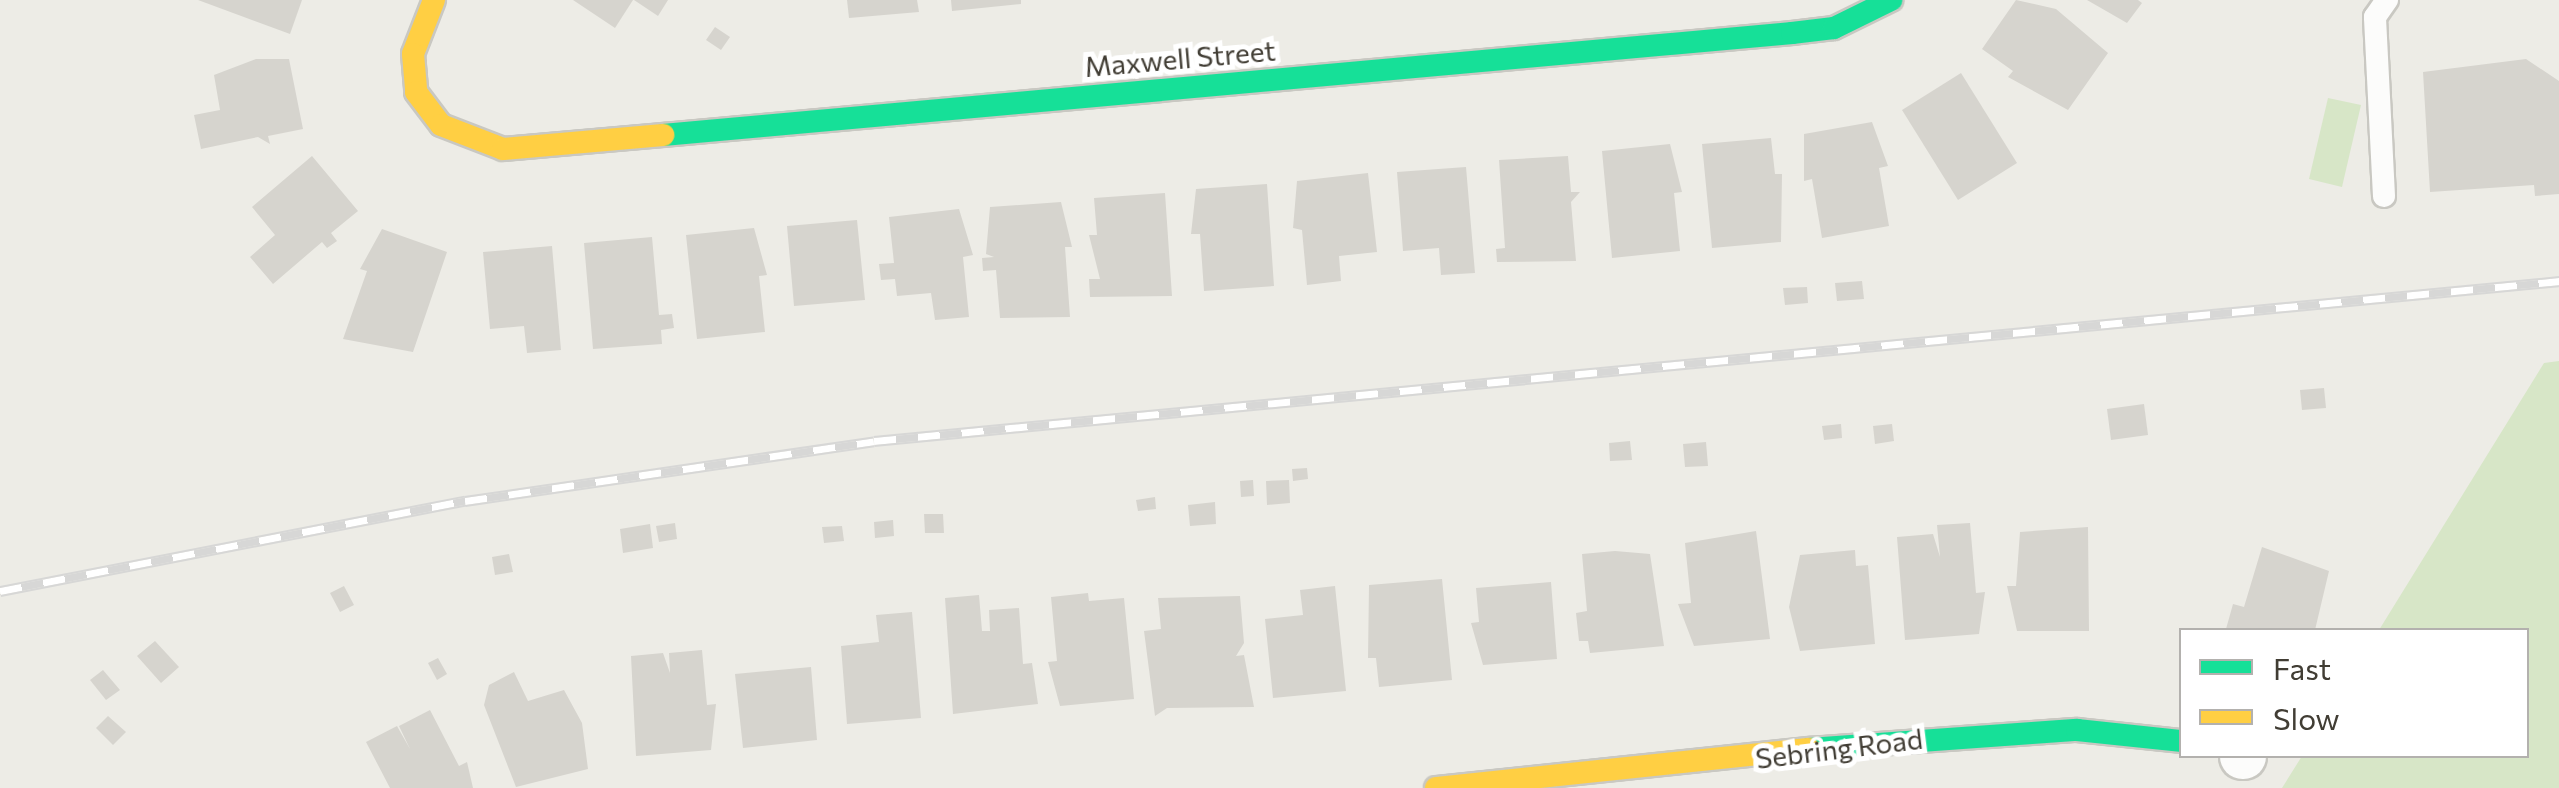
<!DOCTYPE html>
<style>
body{margin:0}
#map{position:relative;width:2559px;height:788px;overflow:hidden;background:#edece6;font-family:Commissioner,sans-serif}
div>[style]{position:absolute}
.green>*{inset:0;background:#d7e6c7}
.building>*{inset:0;background:#d6d4ce}
.roads{filter:drop-shadow(2px 0 #c9c8c2) drop-shadow(-2px 0 #c9c8c2) drop-shadow(0 2px #c9c8c2) drop-shadow(0 -2px #c9c8c2)}
.lane>*{height:22px;margin:-11px;padding:0 11px;transform-origin:11px;border-radius:11px;background:#fcfcfb}
.street>*{height:45px;margin:-22.5px;padding:0 22.5px;transform-origin:22.5px;border-radius:22.5px;background:#fcfcfb}
.fast>*{height:22px;margin:-11px;padding:0 11px;transform-origin:11px;border-radius:11px;background:#16e098}
.slow>*{height:22px;margin:-11px;padding:0 11px;transform-origin:11px;border-radius:11px;background:#ffcf43}
.rail>*{height:11px;margin-top:-5.5px;transform-origin:0;background:repeating-linear-gradient(90deg,#fff 0 22px,#d7d7d6 0 44px);box-sizing:border-box;border-block:2px solid #d7d7d6}
span{translate:-50% -50%;white-space:nowrap;text-align:center;line-height:1.15;-webkit-text-stroke:10px #fff;paint-order:stroke}
.street-label{font-size:28px;color:#413d34}
.legend{position:absolute;left:2179px;top:628px;width:350px;height:130px;box-sizing:border-box;background:#fff;border:2px solid #b3b1ae;margin:0;padding:12px 18px;list-style:none;font-size:30px;color:#413d34}
.legend li{display:flex;align-items:center;gap:20px;height:50px}
.legend b{width:50px;border:2px solid #b3b1ae}
</style>
<div id="map">
<div class="green">
<div style="clip-path:polygon(2328px 98px,2361px 105px,2342px 187px,2309px 179px)"></div>
<div style="clip-path:polygon(2559px 361px,2559px 788px,2282px 788px,2302px 756px,2526px 756px,2526px 630px,2379px 630px,2544px 363px)"></div>
</div>
<div class="building">
<div style="clip-path:polygon(198px 0,302px 0,290px 34px)"></div>
<div style="clip-path:polygon(573px 0,633px 0,615px 28px)"></div>
<div style="clip-path:polygon(634px 0,668px 0,658px 16px)"></div>
<div style="clip-path:polygon(847px 0,917px 0,919px 12px,849px 18px)"></div>
<div style="clip-path:polygon(951px 0,1021px 0,1021px 4px,952px 11px)"></div>
<div style="clip-path:polygon(2016px 0,2056px 9px,2108px 53px,2068px 110px,2008px 77px,2013px 71px,1982px 49px)"></div>
<div style="clip-path:polygon(2087px 0,2138px 0,2142px 3px,2127px 23px)"></div>
<div style="clip-path:polygon(715px 27px,730px 37px,721px 50px,706px 40px)"></div>
<div style="clip-path:polygon(256px 59px,289px 59px,303px 129px,268px 136px,270px 144px,258px 137px,201px 149px,194px 115px,220px 110px,214px 75px)"></div>
<div style="clip-path:polygon(2526px 59px,2559px 81px,2559px 194px,2535px 196px,2534px 185px,2430px 192px,2423px 72px)"></div>
<div style="clip-path:polygon(1961px 73px,2017px 163px,1958px 200px,1902px 110px)"></div>
<div style="clip-path:polygon(1872px 122px,1888px 166px,1879px 168px,1889px 226px,1822px 238px,1812px 179px,1804px 181px,1804px 134px)"></div>
<div style="clip-path:polygon(1771px 138px,1775px 174px,1782px 174px,1781px 242px,1712px 248px,1702px 144px)"></div>
<div style="clip-path:polygon(1670px 144px,1682px 192px,1674px 193px,1680px 251px,1612px 258px,1602px 151px)"></div>
<div style="clip-path:polygon(312px 156px,358px 211px,331px 233px,337px 241px,327px 248px,322px 242px,273px 284px,250px 257px,275px 235px,252px 207px)"></div>
<div style="clip-path:polygon(1568px 156px,1571px 192px,1580px 192px,1571px 202px,1576px 261px,1497px 262px,1496px 249px,1505px 248px,1499px 160px)"></div>
<div style="clip-path:polygon(1466px 167px,1475px 273px,1441px 275px,1439px 248px,1403px 251px,1397px 172px)"></div>
<div style="clip-path:polygon(1368px 173px,1377px 252px,1339px 256px,1341px 281px,1307px 285px,1302px 230px,1293px 228px,1297px 181px)"></div>
<div style="clip-path:polygon(1267px 184px,1274px 286px,1204px 291px,1200px 234px,1191px 234px,1196px 189px)"></div>
<div style="clip-path:polygon(1165px 193px,1172px 296px,1090px 297px,1089px 279px,1100px 279px,1089px 235px,1097px 235px,1094px 198px)"></div>
<div style="clip-path:polygon(1061px 202px,1072px 247px,1065px 247px,1070px 317px,1000px 318px,996px 270px,983px 271px,982px 258px,994px 257px,986px 254px,990px 207px)"></div>
<div style="clip-path:polygon(959px 209px,973px 255px,963px 257px,969px 317px,935px 320px,931px 293px,897px 296px,895px 279px,881px 280px,879px 264px,894px 263px,889px 217px)"></div>
<div style="clip-path:polygon(857px 220px,865px 300px,794px 306px,787px 226px)"></div>
<div style="clip-path:polygon(754px 228px,767px 275px,759px 276px,765px 332px,697px 339px,686px 235px)"></div>
<div style="clip-path:polygon(382px 229px,447px 252px,413px 352px,343px 339px,367px 271px,360px 269px)"></div>
<div style="clip-path:polygon(652px 237px,659px 315px,672px 314px,674px 328px,661px 330px,662px 344px,593px 349px,584px 243px)"></div>
<div style="clip-path:polygon(552px 246px,561px 350px,527px 353px,524px 326px,490px 329px,483px 252px)"></div>
<div style="clip-path:polygon(1862px 281px,1864px 299px,1837px 301px,1835px 283px)"></div>
<div style="clip-path:polygon(1807px 287px,1808px 303px,1785px 305px,1783px 288px)"></div>
<div style="clip-path:polygon(2324px 388px,2326px 408px,2302px 410px,2300px 390px)"></div>
<div style="clip-path:polygon(2144px 404px,2148px 435px,2111px 440px,2107px 409px)"></div>
<div style="clip-path:polygon(1841px 424px,1842px 438px,1824px 440px,1822px 426px)"></div>
<div style="clip-path:polygon(1892px 424px,1894px 441px,1875px 444px,1873px 426px)"></div>
<div style="clip-path:polygon(1630px 441px,1632px 460px,1610px 461px,1609px 443px)"></div>
<div style="clip-path:polygon(1706px 442px,1708px 466px,1685px 467px,1683px 444px)"></div>
<div style="clip-path:polygon(1307px 468px,1308px 479px,1293px 481px,1292px 469px)"></div>
<div style="clip-path:polygon(1253px 480px,1254px 496px,1241px 497px,1240px 481px)"></div>
<div style="clip-path:polygon(1289px 480px,1290px 503px,1267px 505px,1266px 481px)"></div>
<div style="clip-path:polygon(1155px 497px,1156px 509px,1138px 511px,1136px 500px)"></div>
<div style="clip-path:polygon(1215px 502px,1216px 524px,1190px 526px,1188px 505px)"></div>
<div style="clip-path:polygon(924px 514px,943px 514px,944px 533px,925px 533px)"></div>
<div style="clip-path:polygon(893px 520px,894px 536px,875px 538px,874px 522px)"></div>
<div style="clip-path:polygon(675px 523px,677px 539px,659px 542px,656px 526px)"></div>
<div style="clip-path:polygon(1970px 523px,1976px 593px,1985px 592px,1979px 634px,1905px 640px,1897px 537px,1933px 534px,1940px 557px,1937px 525px)"></div>
<div style="clip-path:polygon(650px 524px,653px 548px,623px 553px,620px 529px)"></div>
<div style="clip-path:polygon(842px 526px,844px 541px,824px 543px,822px 527px)"></div>
<div style="clip-path:polygon(2088px 527px,2089px 631px,2017px 631px,2007px 586px,2016px 586px,2020px 532px)"></div>
<div style="clip-path:polygon(1756px 531px,1770px 639px,1694px 646px,1678px 604px,1691px 603px,1685px 543px)"></div>
<div style="clip-path:polygon(2262px 547px,2329px 571px,2315px 630px,2226px 629px,2233px 604px,2244px 607px)"></div>
<div style="clip-path:polygon(1855px 550px,1856px 566px,1868px 565px,1875px 644px,1800px 651px,1789px 607px,1800px 555px)"></div>
<div style="clip-path:polygon(1615px 551px,1650px 554px,1664px 646px,1590px 653px,1588px 641px,1579px 641px,1576px 613px,1587px 611px,1582px 554px)"></div>
<div style="clip-path:polygon(509px 554px,513px 572px,495px 575px,492px 557px)"></div>
<div style="clip-path:polygon(1442px 579px,1452px 680px,1379px 687px,1376px 658px,1368px 658px,1369px 585px)"></div>
<div style="clip-path:polygon(1551px 582px,1557px 659px,1483px 665px,1471px 623px,1479px 622px,1476px 588px)"></div>
<div style="clip-path:polygon(344px 586px,354px 605px,340px 612px,330px 593px)"></div>
<div style="clip-path:polygon(1335px 586px,1346px 691px,1273px 698px,1265px 619px,1303px 615px,1300px 590px)"></div>
<div style="clip-path:polygon(1088px 593px,1089px 601px,1124px 598px,1134px 699px,1060px 706px,1048px 662px,1057px 661px,1051px 597px)"></div>
<div style="clip-path:polygon(979px 595px,982px 631px,990px 631px,989px 610px,1019px 608px,1023px 664px,1032px 663px,1038px 704px,953px 714px,945px 598px)"></div>
<div style="clip-path:polygon(1240px 596px,1244px 643px,1236px 656px,1244px 655px,1254px 707px,1167px 708px,1155px 716px,1144px 631px,1161px 629px,1158px 598px)"></div>
<div style="clip-path:polygon(912px 612px,921px 718px,847px 724px,841px 646px,879px 642px,876px 615px)"></div>
<div style="clip-path:polygon(155px 641px,179px 667px,161px 683px,137px 656px)"></div>
<div style="clip-path:polygon(702px 650px,707px 705px,716px 704px,711px 750px,636px 756px,631px 656px,663px 653px,670px 673px,669px 653px)"></div>
<div style="clip-path:polygon(438px 658px,447px 674px,437px 680px,428px 663px)"></div>
<div style="clip-path:polygon(811px 667px,817px 740px,743px 748px,735px 674px)"></div>
<div style="clip-path:polygon(103px 670px,120px 690px,106px 700px,90px 680px)"></div>
<div style="clip-path:polygon(514px 672px,528px 701px,564px 690px,582px 723px,588px 769px,516px 787px,484px 705px,489px 685px)"></div>
<div style="clip-path:polygon(430px 710px,459px 766px,467px 762px,473px 788px,390px 788px,366px 742px,397px 726px,410px 749px,399px 726px)"></div>
<div style="clip-path:polygon(108px 716px,126px 732px,113px 745px,96px 728px)"></div>
</div>
<div class="roads">
<div class="lane">
<div style="left:2384px;top:196px;width:179px;rotate:-92.9deg"></div>
<div style="left:2375px;top:17px;width:21px;rotate:-55deg"></div>
</div>
<div class="street">
<div style="left:2242px;top:756px;width:1px"></div>
</div>
<div class="fast">
<div style="left:663px;top:135px;width:1134px;rotate:-5.16deg"></div>
<div style="left:1792px;top:33px;width:42px;rotate:-6.8deg"></div>
<div style="left:1834px;top:28px;width:64px;rotate:-26.2deg"></div>
<div style="left:1809px;top:749px;width:269px;rotate:-4.1deg"></div>
<div style="left:2077px;top:730px;width:106px;rotate:6deg"></div>
</div>
<div class="slow">
<div style="left:434px;top:0;width:58px;rotate:111.3deg"></div>
<div style="left:413px;top:54px;width:38px;rotate:85deg"></div>
<div style="left:416px;top:92px;width:41px;rotate:52.9deg"></div>
<div style="left:441px;top:125px;width:66px;rotate:21.2deg"></div>
<div style="left:503px;top:149px;width:161px;rotate:-5deg"></div>
<div style="left:1436px;top:788px;width:375px;rotate:-6deg"></div>
</div>
</div>
<div class="rail">
<div style="left:0;top:591px;width:474px;rotate:-11deg"></div>
<div style="left:465px;top:501px;width:413px;rotate:-8.3deg"></div>
<div style="left:874px;top:441px;width:1693px;rotate:-5.42deg"></div>
</div>
<div class="street-label">
<span style="left:1180px;top:58px;rotate:-5deg">Maxwell Street</span>
<span style="left:1839px;top:748px;rotate:-7deg">Sebring Road</span>
</div>
<ul class="legend">
<li><b style="height:12px;background:#16e098"></b>Fast</li>
<li><b style="height:12px;background:#ffcf43"></b>Slow</li>
</ul>
</div>
